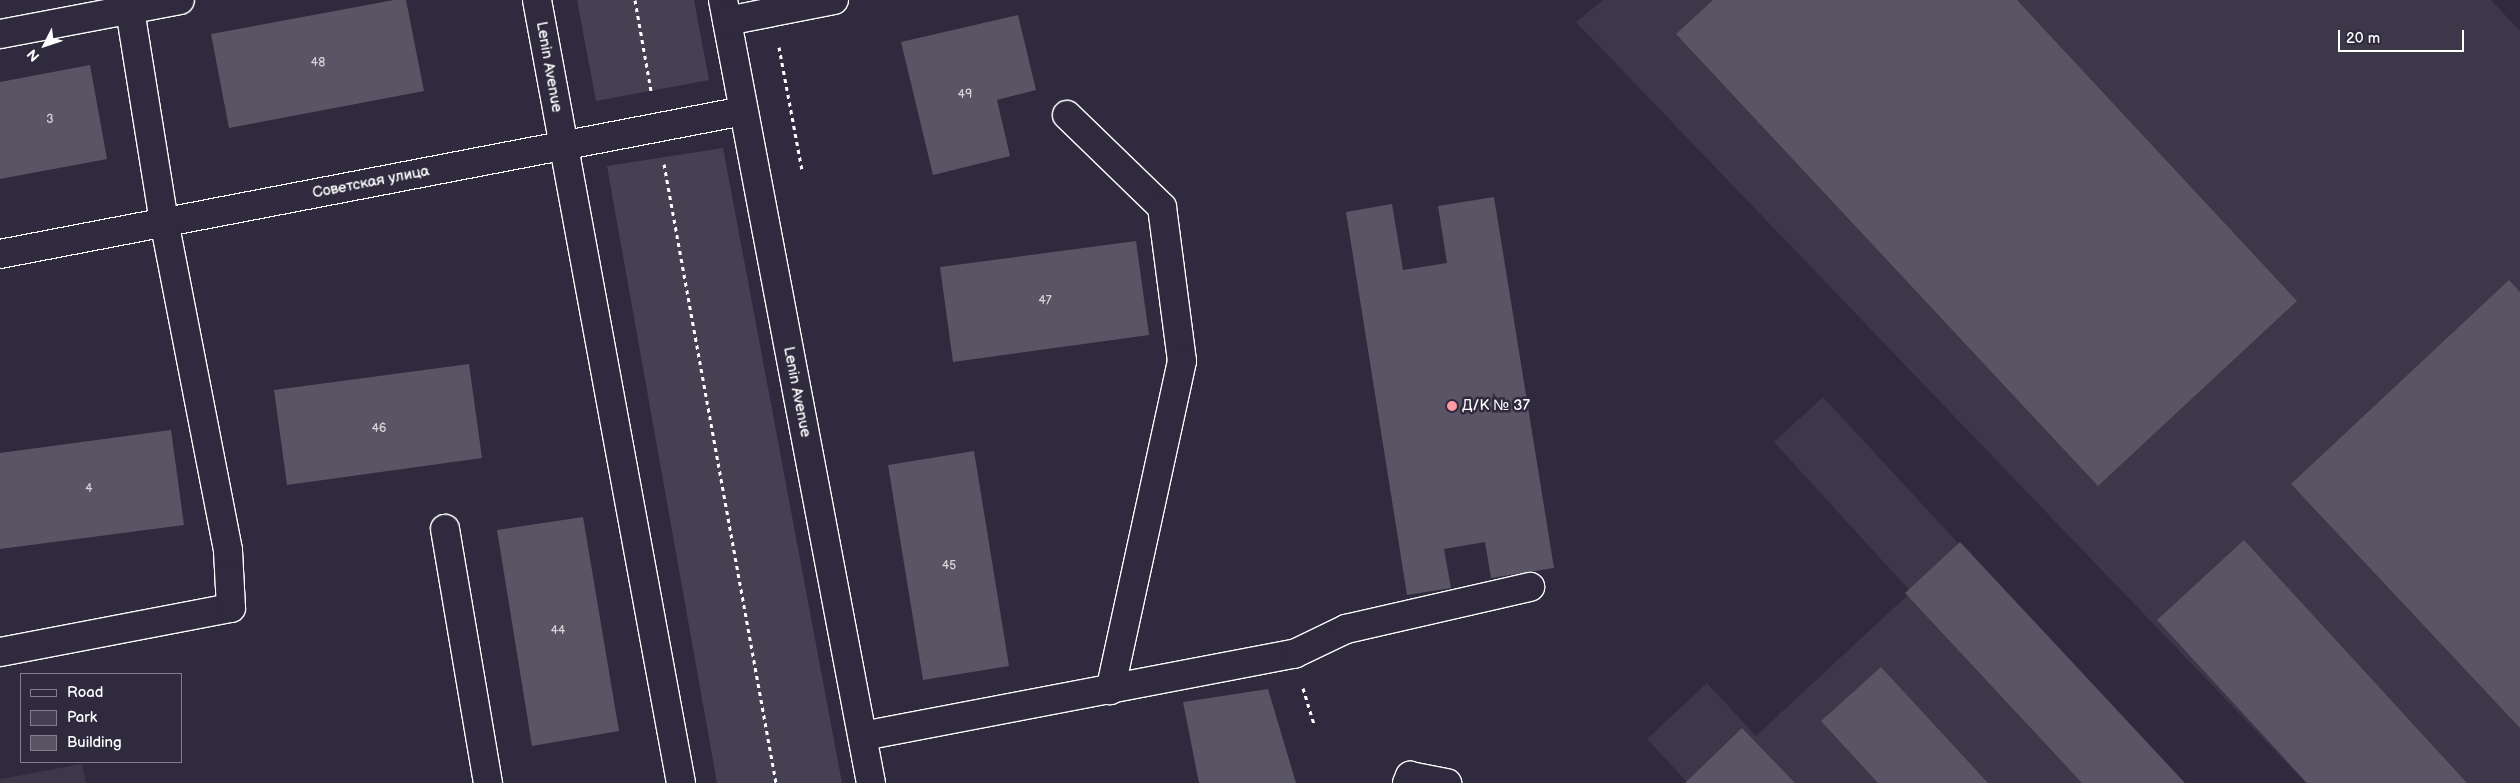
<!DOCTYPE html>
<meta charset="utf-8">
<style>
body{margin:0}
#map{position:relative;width:2520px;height:783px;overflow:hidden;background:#2f2a3d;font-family:"Balsamiq Sans",sans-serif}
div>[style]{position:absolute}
.built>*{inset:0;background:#3c3749}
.green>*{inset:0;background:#464152}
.building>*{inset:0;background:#595564}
.path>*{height:3px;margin-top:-1.5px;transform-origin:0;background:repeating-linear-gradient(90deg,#fff 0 4px,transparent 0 8px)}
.roads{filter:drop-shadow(1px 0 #fff) drop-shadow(-1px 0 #fff) drop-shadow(0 1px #fff) drop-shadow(0 -1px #fff)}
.minor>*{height:28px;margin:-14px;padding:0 14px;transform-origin:14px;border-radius:14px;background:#2f2a3d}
.dots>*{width:14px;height:14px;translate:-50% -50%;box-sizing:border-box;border:2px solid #2f2a3d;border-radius:50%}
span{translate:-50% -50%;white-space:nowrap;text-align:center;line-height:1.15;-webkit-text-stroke:5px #2f2a3d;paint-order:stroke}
.number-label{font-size:12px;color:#d6d4d8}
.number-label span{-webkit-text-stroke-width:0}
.street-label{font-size:15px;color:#fff}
.poi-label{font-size:15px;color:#fff}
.left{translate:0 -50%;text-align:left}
.legend{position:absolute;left:20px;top:673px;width:162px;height:90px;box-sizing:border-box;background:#2f2a3d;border:1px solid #827f8b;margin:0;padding:6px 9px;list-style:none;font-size:15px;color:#fff}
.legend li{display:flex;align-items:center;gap:10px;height:25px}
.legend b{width:25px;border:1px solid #827f8b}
.north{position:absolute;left:20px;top:20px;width:50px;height:50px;-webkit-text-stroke:4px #2f2a3d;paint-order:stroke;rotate:229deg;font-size:14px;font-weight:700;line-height:20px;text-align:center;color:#fff}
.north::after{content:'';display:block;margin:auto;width:18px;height:22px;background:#fff;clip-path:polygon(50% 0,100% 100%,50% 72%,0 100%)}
.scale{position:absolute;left:2338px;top:30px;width:126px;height:22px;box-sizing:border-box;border:2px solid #fff;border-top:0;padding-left:6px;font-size:15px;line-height:18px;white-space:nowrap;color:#fff;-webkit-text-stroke:4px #2f2a3d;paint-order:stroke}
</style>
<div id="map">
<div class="built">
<div style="clip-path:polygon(1603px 0,2491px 0,2520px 31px,2520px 783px,2306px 783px,1576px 22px)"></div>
<div style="clip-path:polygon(1823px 397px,2180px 783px,1688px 783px,1647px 739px,1707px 683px,1756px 736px,1911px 592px,1774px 442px)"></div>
<div style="clip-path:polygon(82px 764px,86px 783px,0 783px,0 779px)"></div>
</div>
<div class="green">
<div style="clip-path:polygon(577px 0,694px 0,709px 80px,596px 101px)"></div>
<div style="clip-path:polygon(723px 148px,842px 783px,717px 783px,607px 166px)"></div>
</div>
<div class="building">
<div style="clip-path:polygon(394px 0,406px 0,424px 91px,229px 128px,211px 34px)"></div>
<div style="clip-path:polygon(1713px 0,2017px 0,2297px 301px,2098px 486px,1676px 34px)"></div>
<div style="clip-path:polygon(1018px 15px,1036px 90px,997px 100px,1010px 156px,933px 175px,901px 42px)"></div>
<div style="clip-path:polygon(90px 65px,107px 159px,0 179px,0 82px)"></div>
<div style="clip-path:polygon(1494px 197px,1554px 568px,1491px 578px,1485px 542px,1444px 549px,1451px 588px,1407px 595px,1346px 212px,1392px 204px,1403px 270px,1447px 263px,1438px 206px)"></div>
<div style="clip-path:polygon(1136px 241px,1149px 335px,953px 362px,940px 267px)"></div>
<div style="clip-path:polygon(2509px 280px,2520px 292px,2520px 728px,2291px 484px)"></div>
<div style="clip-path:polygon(469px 364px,482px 458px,287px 485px,274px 390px)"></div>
<div style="clip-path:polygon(171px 430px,184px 525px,0 549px,0 453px)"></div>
<div style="clip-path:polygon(974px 451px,1009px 666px,923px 680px,888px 465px)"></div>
<div style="clip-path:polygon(583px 517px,619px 731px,532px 746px,497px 530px)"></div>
<div style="clip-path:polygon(2244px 540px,2467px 783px,2307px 783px,2157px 620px)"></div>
<div style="clip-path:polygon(1960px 542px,2185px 783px,2082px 783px,1905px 593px)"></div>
<div style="clip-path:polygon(1881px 667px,1988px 783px,1878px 783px,1821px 721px)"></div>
<div style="clip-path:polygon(1268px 689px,1296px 783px,1199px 783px,1183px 702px)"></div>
<div style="clip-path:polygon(1742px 728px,1795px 783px,1685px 783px)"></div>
</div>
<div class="path">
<div style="left:635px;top:0;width:92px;rotate:80deg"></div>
<div style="left:779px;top:47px;width:125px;rotate:79.4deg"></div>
<div style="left:664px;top:164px;width:629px;rotate:79.74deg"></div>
<div style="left:1303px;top:688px;width:38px;rotate:73deg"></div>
</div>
<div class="roads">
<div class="minor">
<div style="left:537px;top:0;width:796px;rotate:79.58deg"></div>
<div style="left:723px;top:0;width:797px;rotate:79.3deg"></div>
<div style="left:727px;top:21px;width:109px;rotate:-11.1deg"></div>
<div style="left:0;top:34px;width:183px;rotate:-10.7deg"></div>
<div style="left:1067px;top:115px;width:132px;rotate:44.1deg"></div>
<div style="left:1162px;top:207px;width:155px;rotate:82.6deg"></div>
<div style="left:1182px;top:361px;width:337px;rotate:102.3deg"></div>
<div style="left:0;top:254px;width:757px;rotate:-10.89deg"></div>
<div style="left:445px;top:529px;width:258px;rotate:80.4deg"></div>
<div style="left:0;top:652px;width:235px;rotate:-10.8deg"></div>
<div style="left:231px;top:608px;width:58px;rotate:-93deg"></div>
<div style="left:228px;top:550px;width:334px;rotate:-101deg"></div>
<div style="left:164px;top:222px;width:215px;rotate:-99.1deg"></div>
<div style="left:863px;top:736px;width:439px;rotate:-10.8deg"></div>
<div style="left:1294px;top:654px;width:58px;rotate:-25.7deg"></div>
<div style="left:1346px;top:629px;width:189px;rotate:-12.9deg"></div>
<div style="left:1407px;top:783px;width:8px;rotate:-67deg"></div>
<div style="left:1410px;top:776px;width:38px;rotate:11deg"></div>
</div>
</div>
<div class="dots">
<div style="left:1452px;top:406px;background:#ff9aa2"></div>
</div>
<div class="number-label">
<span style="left:318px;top:63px">48</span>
<span style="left:965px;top:95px">49</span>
<span style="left:50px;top:120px">3</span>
<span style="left:1045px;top:301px">47</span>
<span style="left:379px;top:429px">46</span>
<span style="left:89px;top:489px">4</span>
<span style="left:949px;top:566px">45</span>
<span style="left:558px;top:631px">44</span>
</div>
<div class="street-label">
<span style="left:549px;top:67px;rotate:80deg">Lenin Avenue</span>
<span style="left:371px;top:182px;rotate:-11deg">Советская улица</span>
<span style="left:797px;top:392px;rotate:79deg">Lenin Avenue</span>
</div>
<div class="poi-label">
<span class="left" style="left:1462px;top:406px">Д/К № 37</span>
</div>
<ul class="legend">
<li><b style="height:6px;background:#2f2a3d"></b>Road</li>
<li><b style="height:14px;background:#464152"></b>Park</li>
<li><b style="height:14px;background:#595564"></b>Building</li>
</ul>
<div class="north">N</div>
<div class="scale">20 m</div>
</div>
